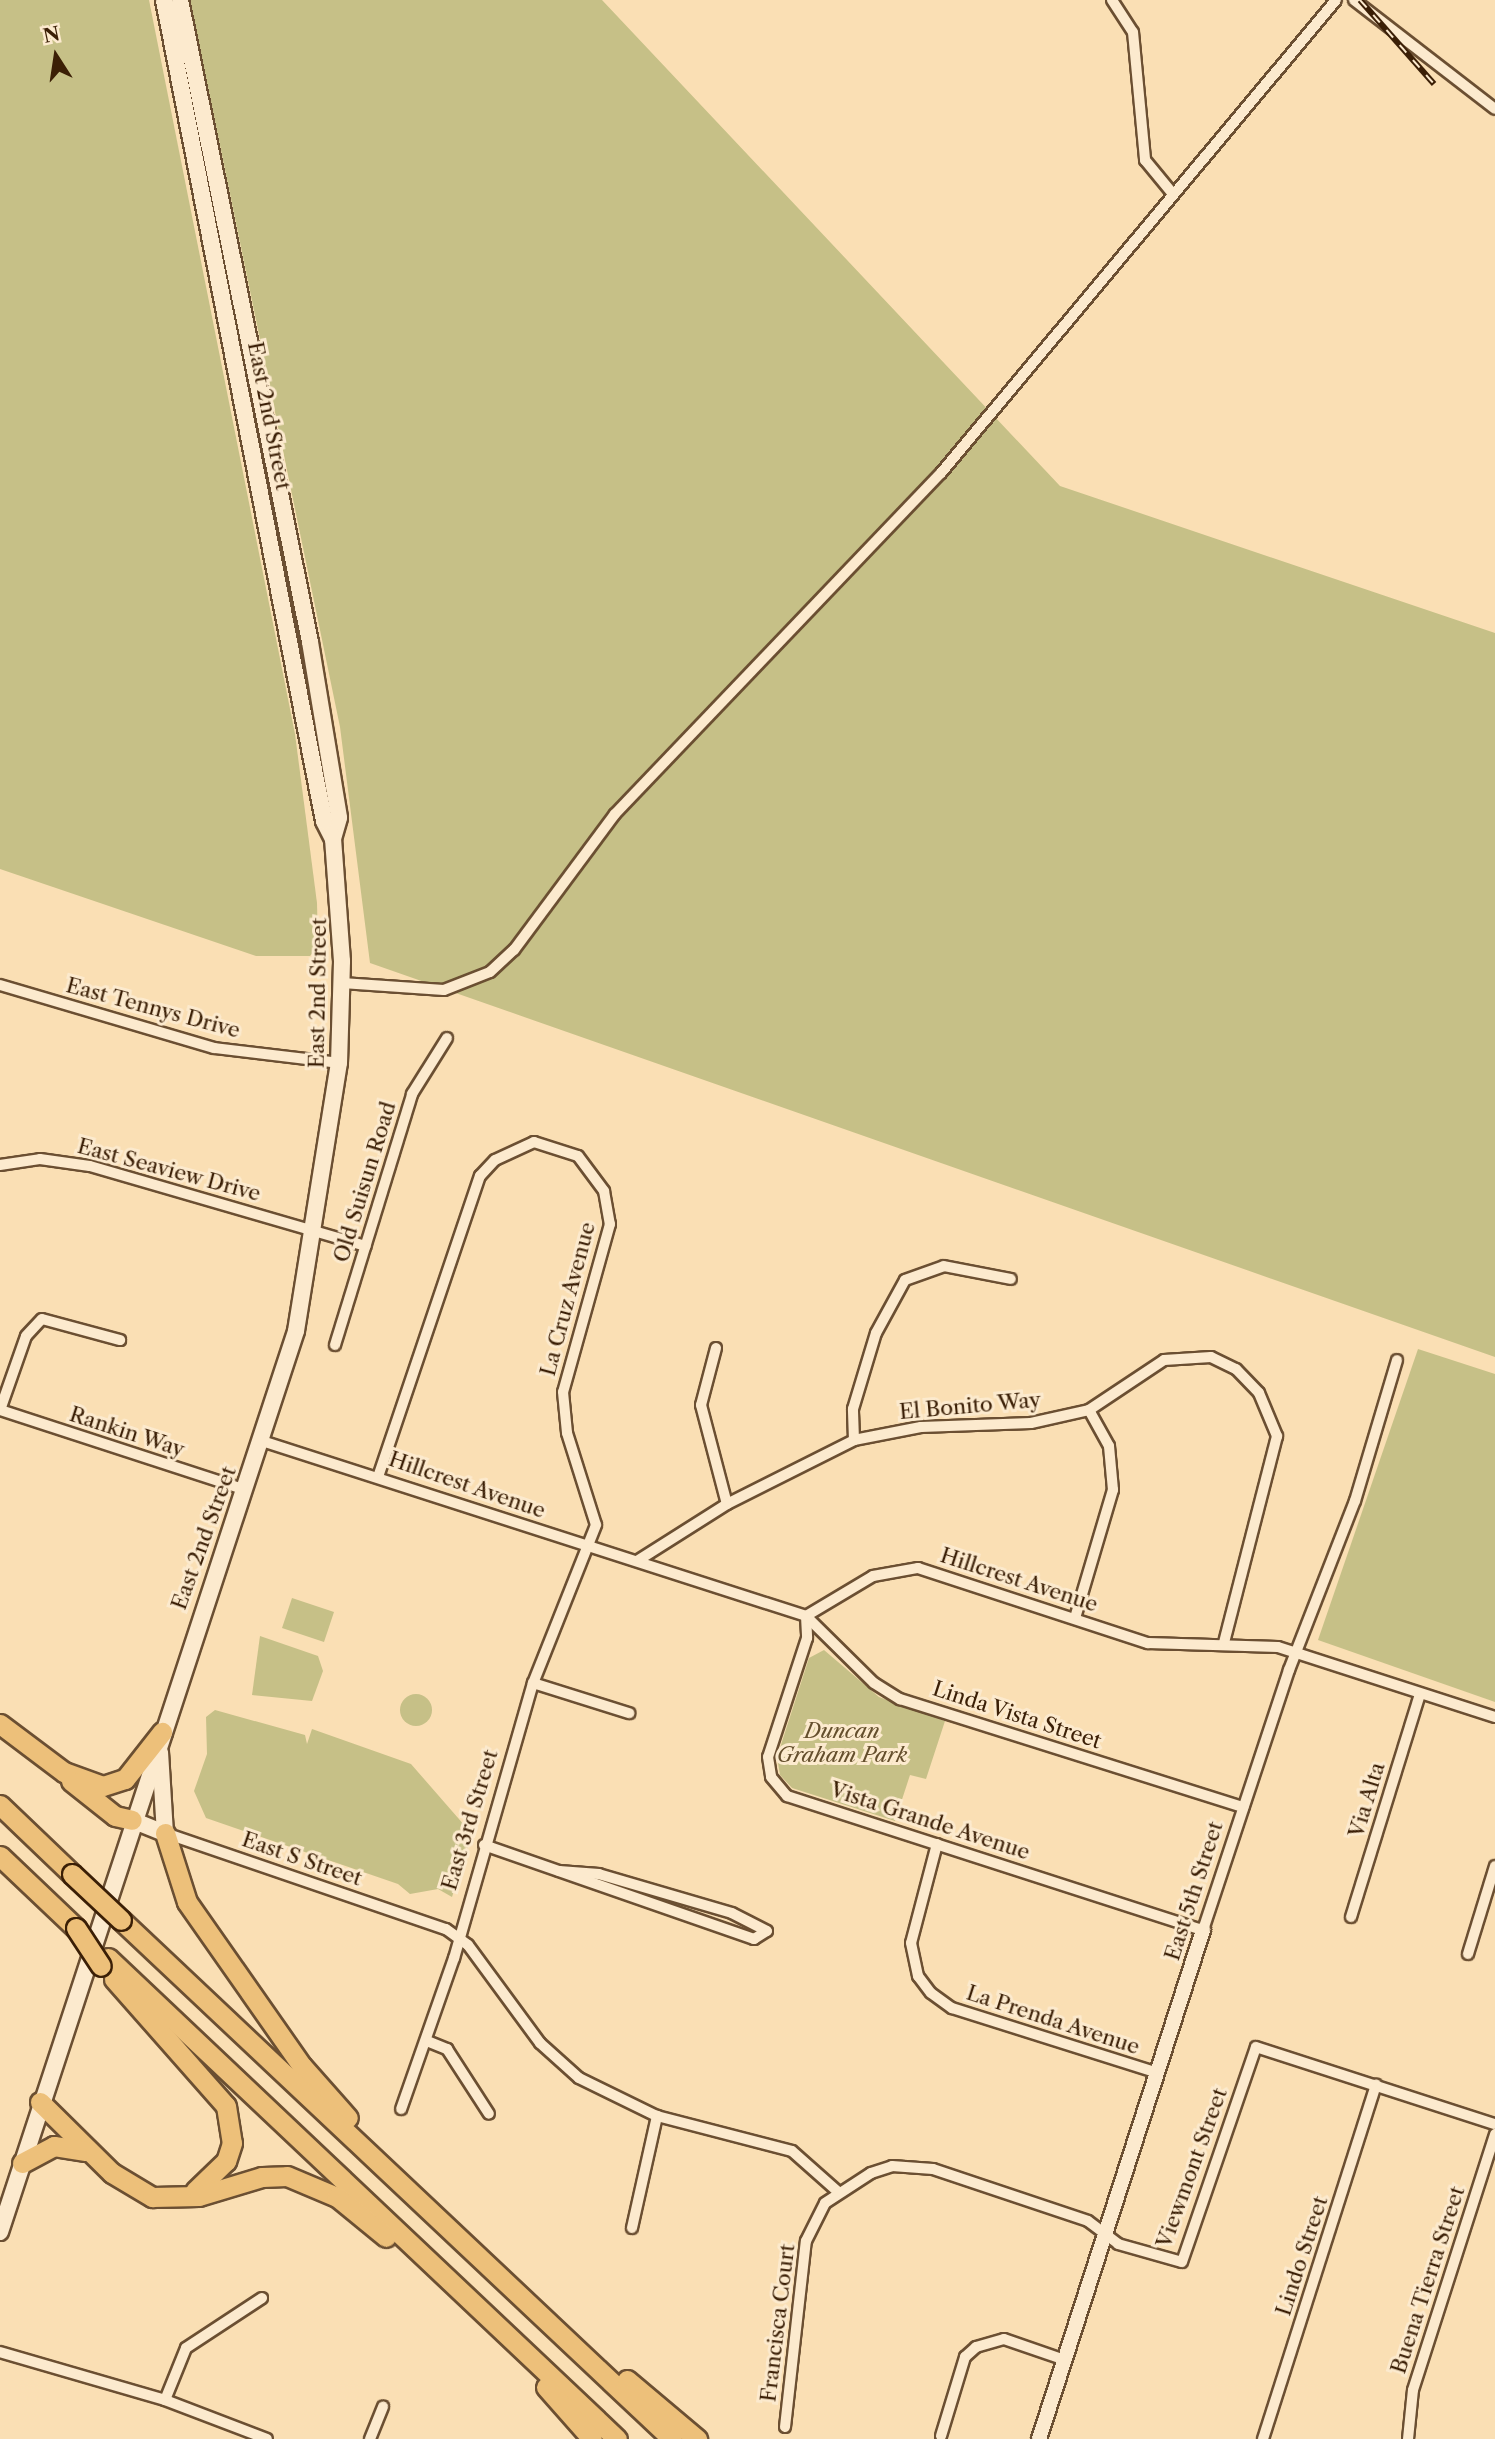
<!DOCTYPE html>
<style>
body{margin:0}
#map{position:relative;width:1495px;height:2439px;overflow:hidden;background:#fadfb4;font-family:"Libre Caslon Text",serif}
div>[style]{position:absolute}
.green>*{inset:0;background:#c6c087}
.round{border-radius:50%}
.roads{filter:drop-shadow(2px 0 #6b4f32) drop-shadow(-2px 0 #6b4f32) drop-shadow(0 2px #6b4f32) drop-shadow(0 -2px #6b4f32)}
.minor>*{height:10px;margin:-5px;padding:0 5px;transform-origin:5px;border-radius:5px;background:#fceace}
.tertiary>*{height:14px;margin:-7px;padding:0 7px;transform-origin:7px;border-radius:7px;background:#fceace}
.secondary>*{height:16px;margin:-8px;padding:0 8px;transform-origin:8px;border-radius:8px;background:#fceace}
.motorway>*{height:19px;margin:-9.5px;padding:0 9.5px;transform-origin:9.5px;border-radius:9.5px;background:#edc07a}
.rail>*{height:6px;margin-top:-3px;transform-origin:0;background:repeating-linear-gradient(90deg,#fceace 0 10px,#3b1f06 0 20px);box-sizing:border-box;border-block:2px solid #3b1f06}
.bridges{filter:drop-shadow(2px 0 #3b1f06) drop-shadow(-2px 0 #3b1f06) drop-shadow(0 2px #3b1f06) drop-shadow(0 -2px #3b1f06)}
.motorway-bridge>*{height:19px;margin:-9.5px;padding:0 9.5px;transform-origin:9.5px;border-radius:9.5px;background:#edc07a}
span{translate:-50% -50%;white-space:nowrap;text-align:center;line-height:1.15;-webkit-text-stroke:6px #fceace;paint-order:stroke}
.street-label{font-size:21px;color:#3b1f06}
.park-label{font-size:21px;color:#654f2d;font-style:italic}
.north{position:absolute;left:21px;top:21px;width:70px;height:70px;-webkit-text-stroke:5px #fceace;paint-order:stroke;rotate:348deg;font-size:19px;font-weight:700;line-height:28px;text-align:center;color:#3b1f06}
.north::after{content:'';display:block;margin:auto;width:24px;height:32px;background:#3b1f06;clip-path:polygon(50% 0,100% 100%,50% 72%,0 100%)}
</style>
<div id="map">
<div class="green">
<div style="clip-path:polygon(0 0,149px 0,295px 734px,317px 903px,318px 947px,310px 956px,256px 956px,0 869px)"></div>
<div style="clip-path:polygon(190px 0,602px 0,1060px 486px,1495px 633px,1495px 1357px,370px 963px,340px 727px)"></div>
<div style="clip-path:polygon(1418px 1349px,1495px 1374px,1495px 1702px,1318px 1640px)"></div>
<div style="clip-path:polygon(292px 1598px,334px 1612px,324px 1642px,282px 1628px)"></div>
<div style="clip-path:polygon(260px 1636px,318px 1656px,323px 1671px,312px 1701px,252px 1695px)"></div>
<div style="clip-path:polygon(824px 1650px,879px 1697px,945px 1721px,926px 1779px,910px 1775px,895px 1821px,792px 1788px,780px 1775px,777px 1757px,809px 1658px)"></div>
<div class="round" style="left:400px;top:1694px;width:32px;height:32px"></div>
<div style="clip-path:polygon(215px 1710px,305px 1735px,307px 1744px,312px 1729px,411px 1764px,472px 1834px,452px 1897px,438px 1889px,410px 1894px,398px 1884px,206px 1818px,194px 1791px,207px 1754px,206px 1717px)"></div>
</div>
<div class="roads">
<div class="minor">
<div style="left:1112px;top:0;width:38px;rotate:57deg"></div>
<div style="left:1133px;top:32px;width:129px;rotate:84.6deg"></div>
<div style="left:1145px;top:160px;width:44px;rotate:50.5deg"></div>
<div style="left:1354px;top:0;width:178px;rotate:37.7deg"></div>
<div style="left:342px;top:983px;width:102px;rotate:3.9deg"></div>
<div style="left:444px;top:990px;width:49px;rotate:-21.4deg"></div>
<div style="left:490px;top:972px;width:33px;rotate:-43deg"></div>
<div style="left:514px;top:950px;width:169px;rotate:-53.4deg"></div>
<div style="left:615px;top:814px;width:472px;rotate:-46.3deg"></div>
<div style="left:941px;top:473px;width:616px;rotate:-50.13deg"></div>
<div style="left:0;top:985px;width:223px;rotate:16.4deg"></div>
<div style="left:214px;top:1048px;width:126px;rotate:6.8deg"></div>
<div style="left:0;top:1165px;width:40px;rotate:-8.5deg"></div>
<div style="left:40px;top:1159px;width:50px;rotate:8deg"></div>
<div style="left:90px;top:1166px;width:287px;rotate:16.2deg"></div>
<div style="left:335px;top:1345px;width:263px;rotate:-72.9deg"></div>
<div style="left:412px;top:1094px;width:66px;rotate:-58deg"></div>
<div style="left:716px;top:1348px;width:59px;rotate:104.7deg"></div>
<div style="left:701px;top:1405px;width:102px;rotate:75.3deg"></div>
<div style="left:0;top:1410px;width:256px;rotate:18deg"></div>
<div style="left:0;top:1410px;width:78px;rotate:-70.6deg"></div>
<div style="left:26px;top:1336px;width:23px;rotate:-47deg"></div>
<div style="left:42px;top:1319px;width:81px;rotate:15.1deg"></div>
<div style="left:854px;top:1440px;width:31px;rotate:-92deg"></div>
<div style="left:853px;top:1409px;width:79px;rotate:-73.2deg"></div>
<div style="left:876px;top:1333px;width:60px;rotate:-61.3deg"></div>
<div style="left:905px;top:1280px;width:41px;rotate:-19.7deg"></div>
<div style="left:944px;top:1266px;width:68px;rotate:11deg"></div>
<div style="left:262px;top:1441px;width:571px;rotate:17.83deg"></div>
<div style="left:806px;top:1616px;width:78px;rotate:-30.8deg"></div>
<div style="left:873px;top:1576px;width:46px;rotate:-10.1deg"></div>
<div style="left:918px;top:1568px;width:242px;rotate:18.1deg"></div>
<div style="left:1148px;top:1643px;width:130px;rotate:1.8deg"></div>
<div style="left:1278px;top:1647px;width:228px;rotate:17.9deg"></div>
<div style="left:379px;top:1474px;width:315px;rotate:-71.3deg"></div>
<div style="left:480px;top:1176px;width:22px;rotate:-47deg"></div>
<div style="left:495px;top:1160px;width:43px;rotate:-24.8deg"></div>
<div style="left:534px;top:1142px;width:46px;rotate:17.7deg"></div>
<div style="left:578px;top:1156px;width:44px;rotate:53.4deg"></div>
<div style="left:604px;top:1191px;width:34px;rotate:80deg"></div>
<div style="left:610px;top:1224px;width:174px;rotate:105.6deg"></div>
<div style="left:563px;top:1392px;width:41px;rotate:84.4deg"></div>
<div style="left:567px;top:1433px;width:96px;rotate:72.5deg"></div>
<div style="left:596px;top:1525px;width:170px;rotate:111.7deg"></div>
<div style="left:533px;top:1683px;width:286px;rotate:106deg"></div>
<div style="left:454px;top:1958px;width:160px;rotate:109.3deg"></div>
<div style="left:637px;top:1561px;width:107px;rotate:-32.3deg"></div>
<div style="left:727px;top:1504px;width:142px;rotate:-26.7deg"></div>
<div style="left:854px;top:1440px;width:68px;rotate:-11deg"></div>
<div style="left:921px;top:1427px;width:110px;rotate:-2.1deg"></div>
<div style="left:1031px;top:1423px;width:59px;rotate:-12.6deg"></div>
<div style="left:1089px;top:1410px;width:90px;rotate:-33.7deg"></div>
<div style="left:1164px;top:1360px;width:47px;rotate:-3.7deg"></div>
<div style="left:1211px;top:1357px;width:28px;rotate:26deg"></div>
<div style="left:1236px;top:1369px;width:33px;rotate:46deg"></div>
<div style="left:1259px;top:1393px;width:47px;rotate:67.3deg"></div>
<div style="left:1277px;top:1436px;width:213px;rotate:104.4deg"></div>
<div style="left:806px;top:1616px;width:22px;rotate:87deg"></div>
<div style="left:807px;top:1638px;width:125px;rotate:108.1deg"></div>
<div style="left:768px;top:1757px;width:20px;rotate:81deg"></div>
<div style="left:771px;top:1777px;width:25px;rotate:50deg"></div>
<div style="left:787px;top:1796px;width:437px;rotate:17.9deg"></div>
<div style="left:1203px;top:1930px;width:274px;rotate:-71.7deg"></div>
<div style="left:1289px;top:1670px;width:181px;rotate:-68.7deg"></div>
<div style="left:1355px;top:1501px;width:147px;rotate:-73.4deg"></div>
<div style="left:806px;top:1616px;width:95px;rotate:44.6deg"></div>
<div style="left:874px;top:1683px;width:31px;rotate:32deg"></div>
<div style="left:900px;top:1699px;width:360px;rotate:17.5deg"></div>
<div style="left:1075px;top:1618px;width:134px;rotate:-73.5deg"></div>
<div style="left:1113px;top:1490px;width:44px;rotate:-95.2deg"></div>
<div style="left:1109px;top:1446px;width:41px;rotate:-119.1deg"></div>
<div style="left:533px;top:1683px;width:101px;rotate:17.4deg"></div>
<div style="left:165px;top:1833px;width:297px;rotate:18.9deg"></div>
<div style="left:446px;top:1929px;width:27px;rotate:36deg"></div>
<div style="left:468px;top:1945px;width:122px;rotate:53.7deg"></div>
<div style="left:540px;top:2043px;width:52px;rotate:41.9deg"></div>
<div style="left:579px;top:2078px;width:87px;rotate:26deg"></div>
<div style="left:657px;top:2116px;width:139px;rotate:14.5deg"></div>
<div style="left:792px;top:2151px;width:60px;rotate:41.6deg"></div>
<div style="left:937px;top:1844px;width:102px;rotate:104.7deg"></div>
<div style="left:911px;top:1943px;width:34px;rotate:78deg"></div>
<div style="left:918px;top:1976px;width:21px;rotate:53deg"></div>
<div style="left:931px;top:1993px;width:26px;rotate:36deg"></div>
<div style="left:952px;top:2008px;width:216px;rotate:17.5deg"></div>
<div style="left:484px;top:1845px;width:286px;rotate:19.2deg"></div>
<div style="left:754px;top:1939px;width:15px;rotate:-32deg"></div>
<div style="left:767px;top:1931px;width:39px;rotate:-153deg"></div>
<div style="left:732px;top:1913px;width:139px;rotate:-163.7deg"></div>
<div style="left:599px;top:1874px;width:40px;rotate:-175.7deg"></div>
<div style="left:1351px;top:1917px;width:233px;rotate:-72.8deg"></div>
<div style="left:1468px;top:1954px;width:92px;rotate:-72.9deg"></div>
<div style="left:427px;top:2041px;width:22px;rotate:22deg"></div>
<div style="left:447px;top:2049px;width:77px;rotate:57.1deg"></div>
<div style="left:632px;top:2228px;width:115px;rotate:-77.4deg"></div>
<div style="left:0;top:2352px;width:172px;rotate:16.2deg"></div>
<div style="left:165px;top:2400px;width:109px;rotate:20.9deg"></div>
<div style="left:165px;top:2400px;width:56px;rotate:-68deg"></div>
<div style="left:186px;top:2348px;width:91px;rotate:-33.3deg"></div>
<div style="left:785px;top:2427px;width:187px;rotate:-83.6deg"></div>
<div style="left:806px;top:2241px;width:42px;rotate:-63.4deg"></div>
<div style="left:825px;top:2203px;width:55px;rotate:-33.1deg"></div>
<div style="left:871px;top:2173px;width:22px;rotate:-18deg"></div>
<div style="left:892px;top:2166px;width:41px;rotate:4.2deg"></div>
<div style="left:933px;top:2169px;width:163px;rotate:18.5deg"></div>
<div style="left:1088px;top:2221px;width:38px;rotate:37deg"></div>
<div style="left:1118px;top:2244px;width:66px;rotate:15.7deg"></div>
<div style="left:1182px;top:2262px;width:227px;rotate:-71deg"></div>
<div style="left:1256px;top:2047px;width:251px;rotate:17.9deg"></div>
<div style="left:941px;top:2436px;width:83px;rotate:-73.1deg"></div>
<div style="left:965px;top:2357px;width:15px;rotate:-42deg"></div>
<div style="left:976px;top:2347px;width:29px;rotate:-16deg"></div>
<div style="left:1004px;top:2339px;width:61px;rotate:19deg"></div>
<div style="left:370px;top:2439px;width:35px;rotate:-68deg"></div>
<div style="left:1263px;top:2439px;width:372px;rotate:-72.3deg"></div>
<div style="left:1408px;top:2439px;width:49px;rotate:-84.2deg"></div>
<div style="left:1413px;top:2390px;width:269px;rotate:-72.2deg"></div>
</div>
<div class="tertiary">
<div style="left:1039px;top:2439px;width:535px;rotate:-72.14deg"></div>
</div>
<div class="secondary">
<div style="left:180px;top:0;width:655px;rotate:78.55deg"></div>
<div style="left:310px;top:642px;width:178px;rotate:80.6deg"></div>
<div style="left:339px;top:818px;width:22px;rotate:106deg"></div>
<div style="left:160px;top:1752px;width:81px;rotate:86.5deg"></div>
<div style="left:132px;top:1820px;width:35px;rotate:22deg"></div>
<div style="left:0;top:2232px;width:948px;rotate:-71.81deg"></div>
<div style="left:296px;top:1331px;width:271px;rotate:-80.9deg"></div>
<div style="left:339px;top:1063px;width:102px;rotate:-88.3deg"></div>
<div style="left:342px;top:961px;width:122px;rotate:-94.2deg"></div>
<div style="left:333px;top:839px;width:20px;rotate:-117deg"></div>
<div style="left:324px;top:821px;width:836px;rotate:-101.03deg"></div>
</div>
<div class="motorway">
<div style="left:0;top:1724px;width:80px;rotate:36.9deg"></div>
<div style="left:64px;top:1772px;width:41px;rotate:19.7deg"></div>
<div style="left:103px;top:1786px;width:23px;rotate:-18deg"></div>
<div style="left:125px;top:1779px;width:60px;rotate:-51.8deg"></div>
<div style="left:71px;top:1781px;width:56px;rotate:38.5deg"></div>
<div style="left:115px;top:1816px;width:17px;rotate:13deg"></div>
<div style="left:0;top:1805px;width:100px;rotate:43.8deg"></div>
<div style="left:165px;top:1833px;width:72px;rotate:72.3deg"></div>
<div style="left:187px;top:1902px;width:200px;rotate:55deg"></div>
<div style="left:302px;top:2066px;width:69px;rotate:48.5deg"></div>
<div style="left:0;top:1856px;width:105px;rotate:43.5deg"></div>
<div style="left:121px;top:1920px;width:757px;rotate:43.29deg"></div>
<div style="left:108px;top:1958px;width:700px;rotate:43.38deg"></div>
<div style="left:114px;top:1979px;width:169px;rotate:48.6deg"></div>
<div style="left:226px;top:2106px;width:37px;rotate:81deg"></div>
<div style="left:232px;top:2143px;width:19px;rotate:108deg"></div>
<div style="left:226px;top:2161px;width:43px;rotate:135.9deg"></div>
<div style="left:40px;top:2102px;width:101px;rotate:44.6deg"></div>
<div style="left:112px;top:2173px;width:47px;rotate:31deg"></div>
<div style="left:152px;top:2197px;width:47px;rotate:-1.2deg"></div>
<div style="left:199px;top:2196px;width:66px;rotate:-16.8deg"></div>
<div style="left:262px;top:2177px;width:25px;rotate:-2deg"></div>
<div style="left:287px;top:2176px;width:54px;rotate:22.8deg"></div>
<div style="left:337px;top:2197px;width:63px;rotate:39.2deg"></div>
<div style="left:22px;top:2163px;width:36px;rotate:-28deg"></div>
<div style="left:54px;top:2146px;width:32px;rotate:9deg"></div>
<div style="left:627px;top:2380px;width:92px;rotate:40.1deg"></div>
<div style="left:546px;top:2387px;width:69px;rotate:48.5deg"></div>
</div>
</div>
<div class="rail">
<div style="left:1360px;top:0;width:112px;rotate:48.6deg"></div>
</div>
<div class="bridges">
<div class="motorway-bridge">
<div style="left:72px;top:1874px;width:67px;rotate:43.2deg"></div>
<div style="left:76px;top:1928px;width:45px;rotate:56.7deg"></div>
</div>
</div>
<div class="street-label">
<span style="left:269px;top:416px;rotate:79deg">East 2nd Street</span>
<span style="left:318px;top:993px;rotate:-89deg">East 2nd Street</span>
<span style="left:153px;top:1008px;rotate:15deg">East Tennys Drive</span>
<span style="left:169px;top:1170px;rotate:15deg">East Seaview Drive</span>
<span style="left:365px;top:1182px;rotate:-73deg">Old Suisun Road</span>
<span style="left:568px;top:1299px;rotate:-75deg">La Cruz Avenue</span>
<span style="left:970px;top:1406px;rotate:-5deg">El Bonito Way</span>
<span style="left:127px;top:1432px;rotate:18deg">Rankin Way</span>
<span style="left:467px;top:1485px;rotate:19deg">Hillcrest Avenue</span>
<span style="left:204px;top:1538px;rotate:-70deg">East 2nd Street</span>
<span style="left:1019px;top:1580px;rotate:18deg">Hillcrest Avenue</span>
<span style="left:1017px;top:1715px;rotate:18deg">Linda Vista Street</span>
<span style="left:1367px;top:1800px;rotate:-73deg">Via Alta</span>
<span style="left:470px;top:1820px;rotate:-73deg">East 3rd Street</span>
<span style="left:930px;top:1821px;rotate:18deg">Vista Grande Avenue</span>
<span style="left:302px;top:1859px;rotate:19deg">East S Street</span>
<span style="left:1194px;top:1891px;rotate:-72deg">East 5th Street</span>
<span style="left:1053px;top:2020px;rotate:18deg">La Prenda Avenue</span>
<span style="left:1192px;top:2168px;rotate:-70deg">Viewmont Street</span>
<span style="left:1302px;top:2256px;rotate:-72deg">Lindo Street</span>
<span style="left:1428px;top:2280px;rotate:-72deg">Buena Tierra Street</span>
<span style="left:778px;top:2323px;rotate:-83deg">Francisca Court</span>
</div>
<div class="park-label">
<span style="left:842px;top:1743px">Duncan<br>Graham Park</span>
</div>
<div class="north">N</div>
</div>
